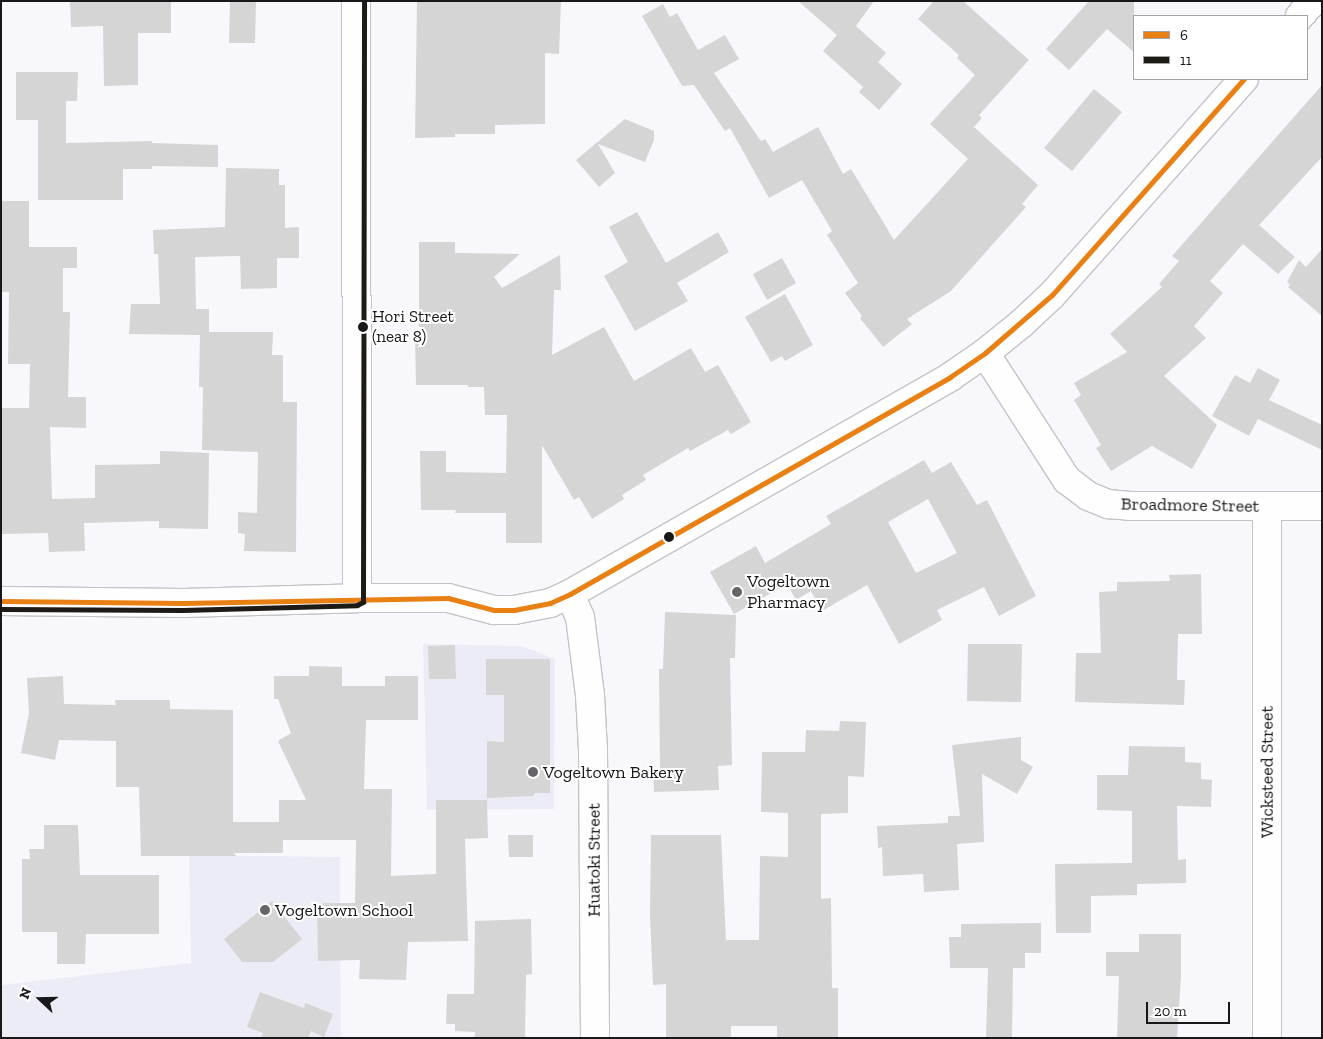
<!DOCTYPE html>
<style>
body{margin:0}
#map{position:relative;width:1323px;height:1039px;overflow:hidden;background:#f8f8fc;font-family:"Zilla Slab",serif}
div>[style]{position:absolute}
.built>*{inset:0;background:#ececf6}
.building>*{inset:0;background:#d5d5d6}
.roads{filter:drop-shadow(1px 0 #c4c4c7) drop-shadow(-1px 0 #c4c4c7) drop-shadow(0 1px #c4c4c7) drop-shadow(0 -1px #c4c4c7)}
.minor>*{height:28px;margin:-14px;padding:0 14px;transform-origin:14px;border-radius:14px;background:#fefeff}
.secondary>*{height:28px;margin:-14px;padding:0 14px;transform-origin:14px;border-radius:14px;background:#fefeff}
.bus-1>*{height:5px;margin:-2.5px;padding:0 2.5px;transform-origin:2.5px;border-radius:2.5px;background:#e88013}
.bus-2>*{height:5px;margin:-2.5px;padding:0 2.5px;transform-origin:2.5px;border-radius:2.5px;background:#1e1a16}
.dots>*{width:14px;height:14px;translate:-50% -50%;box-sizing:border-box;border:2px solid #fff;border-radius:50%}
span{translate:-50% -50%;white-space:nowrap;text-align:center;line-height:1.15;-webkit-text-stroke:4px #fff;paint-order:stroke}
.bus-label{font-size:17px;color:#18181b}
.left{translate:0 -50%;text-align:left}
.street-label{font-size:18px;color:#18181b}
.poi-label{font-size:18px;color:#18181b}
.frame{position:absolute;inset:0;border:2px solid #18181b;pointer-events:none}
.legend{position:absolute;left:1133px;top:15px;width:175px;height:65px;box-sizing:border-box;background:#fff;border:1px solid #a3a3a4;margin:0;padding:6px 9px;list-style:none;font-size:15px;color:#18181b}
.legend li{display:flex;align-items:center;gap:10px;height:25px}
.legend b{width:25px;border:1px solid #a3a3a4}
.north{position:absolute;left:15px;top:974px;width:50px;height:50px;-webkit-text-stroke:4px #fff;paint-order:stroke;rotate:291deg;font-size:14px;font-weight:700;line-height:20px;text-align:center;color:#18181b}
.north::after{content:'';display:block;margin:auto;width:18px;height:22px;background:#18181b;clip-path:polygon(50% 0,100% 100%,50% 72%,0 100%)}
.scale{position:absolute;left:1146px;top:1002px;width:84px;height:22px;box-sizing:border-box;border:2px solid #18181b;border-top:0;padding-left:6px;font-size:15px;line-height:18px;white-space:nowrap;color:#18181b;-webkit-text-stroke:4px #fff;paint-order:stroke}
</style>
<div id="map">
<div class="built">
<div style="clip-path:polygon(423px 644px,522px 646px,555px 659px,554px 809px,427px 810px)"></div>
<div style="clip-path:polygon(189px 855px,340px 857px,341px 1038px,1px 1038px,1px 985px,191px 963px)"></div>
</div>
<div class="building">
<div style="clip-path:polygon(70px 1px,171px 1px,171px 33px,138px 33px,138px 85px,104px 86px,103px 26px,71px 27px)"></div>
<div style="clip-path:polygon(230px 1px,256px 1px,255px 43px,229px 43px)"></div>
<div style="clip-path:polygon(417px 1px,561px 1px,559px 54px,545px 53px,545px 124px,495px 125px,495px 134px,455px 134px,455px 137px,415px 138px)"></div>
<div style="clip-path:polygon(798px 1px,874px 1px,856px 26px,886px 53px,878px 62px,902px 84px,879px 110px,859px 92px,863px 87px,823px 51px,837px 35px)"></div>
<div style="clip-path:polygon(934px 1px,963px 1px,1029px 60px,979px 115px,982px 118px,974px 127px,1038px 185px,1022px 204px,1026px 207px,951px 291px,907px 319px,912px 324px,883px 347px,860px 318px,862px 316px,845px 293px,858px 283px,827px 235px,832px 231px,802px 180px,769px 198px,730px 128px,725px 131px,694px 85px,682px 86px,642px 16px,663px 4px,670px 17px,677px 13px,698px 50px,725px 35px,739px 59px,714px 73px,761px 141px,765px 139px,773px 152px,818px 127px,843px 174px,851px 169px,894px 240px,968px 159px,930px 124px,975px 75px,957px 58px,959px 55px,918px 19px)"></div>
<div style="clip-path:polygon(1089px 1px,1134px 1px,1134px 52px,1107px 29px,1069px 70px,1046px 49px)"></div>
<div style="clip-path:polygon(16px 72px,78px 72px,77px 101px,66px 101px,66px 143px,152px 141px,152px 143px,218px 145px,218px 167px,152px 166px,152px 169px,123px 169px,123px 200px,38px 200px,38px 120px,16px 120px)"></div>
<div style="clip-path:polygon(1322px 85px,1322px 157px,1259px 225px,1295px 257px,1278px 274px,1243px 244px,1210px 281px,1223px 293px,1194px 326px,1206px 338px,1164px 376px,1217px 425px,1192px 469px,1152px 446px,1111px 471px,1096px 448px,1101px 445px,1074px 400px,1081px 395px,1074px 383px,1127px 352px,1110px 334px,1162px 287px,1159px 284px,1179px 261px,1172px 256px)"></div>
<div style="clip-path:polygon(1094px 89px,1122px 112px,1072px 171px,1044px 148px)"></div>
<div style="clip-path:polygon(625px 119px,654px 131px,654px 140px,645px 162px,598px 144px,615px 173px,599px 187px,576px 160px)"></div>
<div style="clip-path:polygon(226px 168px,279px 169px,279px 185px,285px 185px,285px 228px,299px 227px,299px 258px,277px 258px,277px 288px,241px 289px,240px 256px,195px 257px,196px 309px,209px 309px,209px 332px,273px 332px,272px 355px,283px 355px,283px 402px,297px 402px,296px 552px,244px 551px,245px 534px,238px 533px,238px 512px,257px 513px,258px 452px,202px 450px,203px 387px,199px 387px,200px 335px,129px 334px,131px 304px,160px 304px,158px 254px,154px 254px,153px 230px,225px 227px)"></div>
<div style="clip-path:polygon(1px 201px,29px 201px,29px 247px,77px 247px,77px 268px,63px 268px,63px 312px,70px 312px,68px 397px,86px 397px,86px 428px,50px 427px,52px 499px,95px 498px,95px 465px,160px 464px,160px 451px,209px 453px,208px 529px,159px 528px,159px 521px,84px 523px,85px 551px,49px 552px,48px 533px,1px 534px,1px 408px,29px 408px,30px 364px,8px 364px,9px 292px,1px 292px)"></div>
<div style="clip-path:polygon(637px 212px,666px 263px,718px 232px,729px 252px,677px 283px,688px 301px,635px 331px,604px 276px,628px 262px,609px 227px)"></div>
<div style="clip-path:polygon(419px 242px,455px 242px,455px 253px,520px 254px,494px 277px,502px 288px,560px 255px,561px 290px,554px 290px,552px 355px,604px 327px,634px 381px,691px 348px,705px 372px,718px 365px,751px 422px,731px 434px,728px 430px,690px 451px,688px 448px,643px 475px,646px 480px,622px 495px,624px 499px,592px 519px,579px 497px,574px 500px,542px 445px,542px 543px,506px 543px,506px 513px,455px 513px,456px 510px,421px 510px,420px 451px,446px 451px,446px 472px,506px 473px,507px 415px,485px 415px,484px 387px,468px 387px,468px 385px,416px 385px,415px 338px,419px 338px)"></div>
<div style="clip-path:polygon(1322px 249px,1322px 316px,1288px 287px,1290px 285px,1287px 282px,1299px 260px,1306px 267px)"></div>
<div style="clip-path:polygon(782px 258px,796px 283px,767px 300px,753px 274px)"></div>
<div style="clip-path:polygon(785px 294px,813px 345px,785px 361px,782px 356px,771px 362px,745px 317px)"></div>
<div style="clip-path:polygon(1258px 368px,1280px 380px,1269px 400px,1322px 425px,1322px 450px,1258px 419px,1249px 436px,1212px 416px,1235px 375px,1250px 383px)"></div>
<div style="clip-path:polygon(evenodd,924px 460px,932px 473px,951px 462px,977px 505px,987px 500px,1036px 596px,999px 616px,984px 587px,937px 610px,942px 620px,899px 644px,867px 585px,822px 611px,811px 591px,796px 600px,787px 584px,734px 614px,710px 572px,756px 546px,765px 563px,831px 524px,826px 516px,924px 460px,928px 499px,957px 553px,916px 573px,888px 522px,928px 499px)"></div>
<div style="clip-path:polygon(1201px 574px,1202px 634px,1178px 634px,1177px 680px,1185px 680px,1184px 705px,1075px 702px,1076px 653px,1101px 653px,1099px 592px,1117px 591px,1117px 582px,1170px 581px,1169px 575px)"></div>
<div style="clip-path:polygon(665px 612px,736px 615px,735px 658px,730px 658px,732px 765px,718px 766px,719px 790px,654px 792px,653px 770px,660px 769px,659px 669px,663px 669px)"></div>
<div style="clip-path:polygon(968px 644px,1022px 644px,1021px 702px,967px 701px)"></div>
<div style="clip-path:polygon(455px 645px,456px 679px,429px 679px,428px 646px)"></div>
<div style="clip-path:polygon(486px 659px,550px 659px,550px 793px,534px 793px,534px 796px,487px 798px,487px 741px,504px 742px,504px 695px,486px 695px)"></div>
<div style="clip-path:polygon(309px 666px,342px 667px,342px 686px,385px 686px,385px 676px,418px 676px,418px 720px,366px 720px,364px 789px,392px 789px,391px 876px,436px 874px,436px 800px,487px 800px,488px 838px,465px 839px,468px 941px,408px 942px,406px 980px,359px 979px,360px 960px,318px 961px,317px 903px,355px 903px,356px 840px,283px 840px,283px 853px,234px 853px,236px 856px,141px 856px,139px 787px,116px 787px,116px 741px,59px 740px,55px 760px,21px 753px,29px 713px,27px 678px,63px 676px,64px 704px,116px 705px,115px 700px,170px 700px,170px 709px,233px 710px,233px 822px,279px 822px,279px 800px,306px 800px,278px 741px,291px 733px,278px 699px,274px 699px,274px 676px,309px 676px)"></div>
<div style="clip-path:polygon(840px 721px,866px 722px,864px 777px,848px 776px,848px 813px,821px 814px,821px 899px,831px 898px,832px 988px,838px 988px,838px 1038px,777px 1038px,777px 1026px,731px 1026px,731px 1038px,666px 1038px,666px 984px,653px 985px,650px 916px,651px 835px,721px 835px,726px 940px,759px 940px,760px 856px,788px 857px,788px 813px,761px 812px,762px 752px,805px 752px,806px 730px,839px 731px)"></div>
<div style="clip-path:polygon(1021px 737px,1021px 760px,1033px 767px,1017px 794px,982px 774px,984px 842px,957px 844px,959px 890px,924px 892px,923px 874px,883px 876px,882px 847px,878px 848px,877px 826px,948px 823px,948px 816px,960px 816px,952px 745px)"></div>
<div style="clip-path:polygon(1129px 746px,1185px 747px,1185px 762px,1201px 763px,1201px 779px,1212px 780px,1211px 807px,1177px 806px,1178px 860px,1186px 859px,1186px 883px,1137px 884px,1137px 895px,1091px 896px,1091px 933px,1056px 933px,1055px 864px,1132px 863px,1132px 811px,1097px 810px,1097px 775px,1128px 775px)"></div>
<div style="clip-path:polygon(44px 825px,78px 825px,80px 875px,159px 875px,159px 934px,86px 934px,85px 964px,57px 964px,57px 932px,22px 932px,22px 859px,30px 859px,29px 849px,44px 849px)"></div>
<div style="clip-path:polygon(508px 835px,533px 835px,533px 857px,509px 857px)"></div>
<div style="clip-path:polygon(272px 901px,302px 939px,273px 962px,242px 962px,224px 939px)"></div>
<div style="clip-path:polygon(531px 919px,532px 974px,526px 975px,525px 1038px,475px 1038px,475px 1032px,455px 1031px,455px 1024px,446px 1024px,447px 994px,474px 994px,475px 921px)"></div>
<div style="clip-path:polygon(1041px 923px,1041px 953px,1025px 953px,1025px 968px,1013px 968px,1012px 1038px,986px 1038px,988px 968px,950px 968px,949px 937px,961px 937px,961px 924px)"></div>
<div style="clip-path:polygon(1139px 934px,1181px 934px,1181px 976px,1177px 1038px,1117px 1038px,1119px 976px,1106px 976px,1106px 952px,1139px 952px)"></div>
<div style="clip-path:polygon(260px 992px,304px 1008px,305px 1003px,333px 1014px,324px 1037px,311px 1031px,308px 1038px,261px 1038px,263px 1033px,247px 1027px)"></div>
</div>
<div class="roads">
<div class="minor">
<div style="left:985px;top:353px;width:151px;rotate:57.2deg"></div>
<div style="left:1067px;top:480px;width:26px;rotate:37deg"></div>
<div style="left:1088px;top:496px;width:22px;rotate:22deg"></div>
<div style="left:1108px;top:504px;width:22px;rotate:5deg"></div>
<div style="left:1130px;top:506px;width:192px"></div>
<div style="left:1267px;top:506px;width:532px;rotate:90deg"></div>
</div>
<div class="secondary">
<div style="left:356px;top:1px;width:597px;rotate:89.9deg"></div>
<div style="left:1300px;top:16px;width:20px;rotate:-49deg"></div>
<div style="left:570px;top:594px;width:25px;rotate:67deg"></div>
<div style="left:580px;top:617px;width:79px;rotate:82.7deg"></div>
<div style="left:590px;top:695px;width:55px;rotate:86.9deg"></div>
<div style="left:593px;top:750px;width:288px;rotate:89.6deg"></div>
<div style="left:1px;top:601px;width:182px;rotate:0.6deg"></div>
<div style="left:183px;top:603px;width:174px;rotate:-1.6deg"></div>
<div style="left:357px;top:598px;width:91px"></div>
<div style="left:448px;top:598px;width:48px;rotate:14.6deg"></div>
<div style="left:494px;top:610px;width:20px"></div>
<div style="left:514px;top:610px;width:37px;rotate:-11deg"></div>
<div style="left:550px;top:603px;width:22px;rotate:-24deg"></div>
<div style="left:570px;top:594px;width:438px;rotate:-29.7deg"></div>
<div style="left:950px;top:377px;width:42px;rotate:-34.4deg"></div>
<div style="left:985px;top:353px;width:46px;rotate:-38.9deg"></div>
<div style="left:1021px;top:324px;width:42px;rotate:-43.1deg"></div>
<div style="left:1052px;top:295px;width:289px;rotate:-48.4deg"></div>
</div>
</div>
<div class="bus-1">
<div style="left:1px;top:601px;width:182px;rotate:0.6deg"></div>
<div style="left:183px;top:603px;width:265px;rotate:-1.1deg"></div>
<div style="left:448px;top:598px;width:48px;rotate:14.6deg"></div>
<div style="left:494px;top:610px;width:20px"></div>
<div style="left:514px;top:610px;width:37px;rotate:-11deg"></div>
<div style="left:550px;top:603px;width:22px;rotate:-24deg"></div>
<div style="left:570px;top:594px;width:438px;rotate:-29.7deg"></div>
<div style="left:950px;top:377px;width:42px;rotate:-34.4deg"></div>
<div style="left:985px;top:353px;width:89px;rotate:-40.9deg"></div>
<div style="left:1052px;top:295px;width:289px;rotate:-48.4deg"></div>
</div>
<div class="bus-2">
<div style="left:1px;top:609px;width:182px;rotate:0.3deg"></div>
<div style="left:183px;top:610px;width:174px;rotate:-1.6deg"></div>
<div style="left:357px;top:605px;width:7px;rotate:-27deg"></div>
<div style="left:363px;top:602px;width:601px;rotate:-89.9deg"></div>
</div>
<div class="dots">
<div style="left:363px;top:327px;background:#18181b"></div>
<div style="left:669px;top:537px;background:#18181b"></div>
<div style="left:737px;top:592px;background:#66666a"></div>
<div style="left:533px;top:772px;background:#66666a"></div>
<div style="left:265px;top:910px;background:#66666a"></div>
</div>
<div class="bus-label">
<span class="left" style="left:372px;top:327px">Hori Street<br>(near 8)</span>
</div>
<div class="street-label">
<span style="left:1190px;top:505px;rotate:1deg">Broadmore Street</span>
<span style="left:1267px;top:772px;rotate:-90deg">Wicksteed Street</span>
<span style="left:594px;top:860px;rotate:-90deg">Huatoki Street</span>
</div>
<div class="poi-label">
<span class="left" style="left:747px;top:592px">Vogeltown<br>Pharmacy</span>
<span class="left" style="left:543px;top:772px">Vogeltown Bakery</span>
<span class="left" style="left:275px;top:910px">Vogeltown School</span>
</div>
<div class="frame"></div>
<ul class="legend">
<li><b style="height:6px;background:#e88013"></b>6</li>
<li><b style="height:6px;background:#1e1a16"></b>11</li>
</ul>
<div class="north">N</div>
<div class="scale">20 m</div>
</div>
